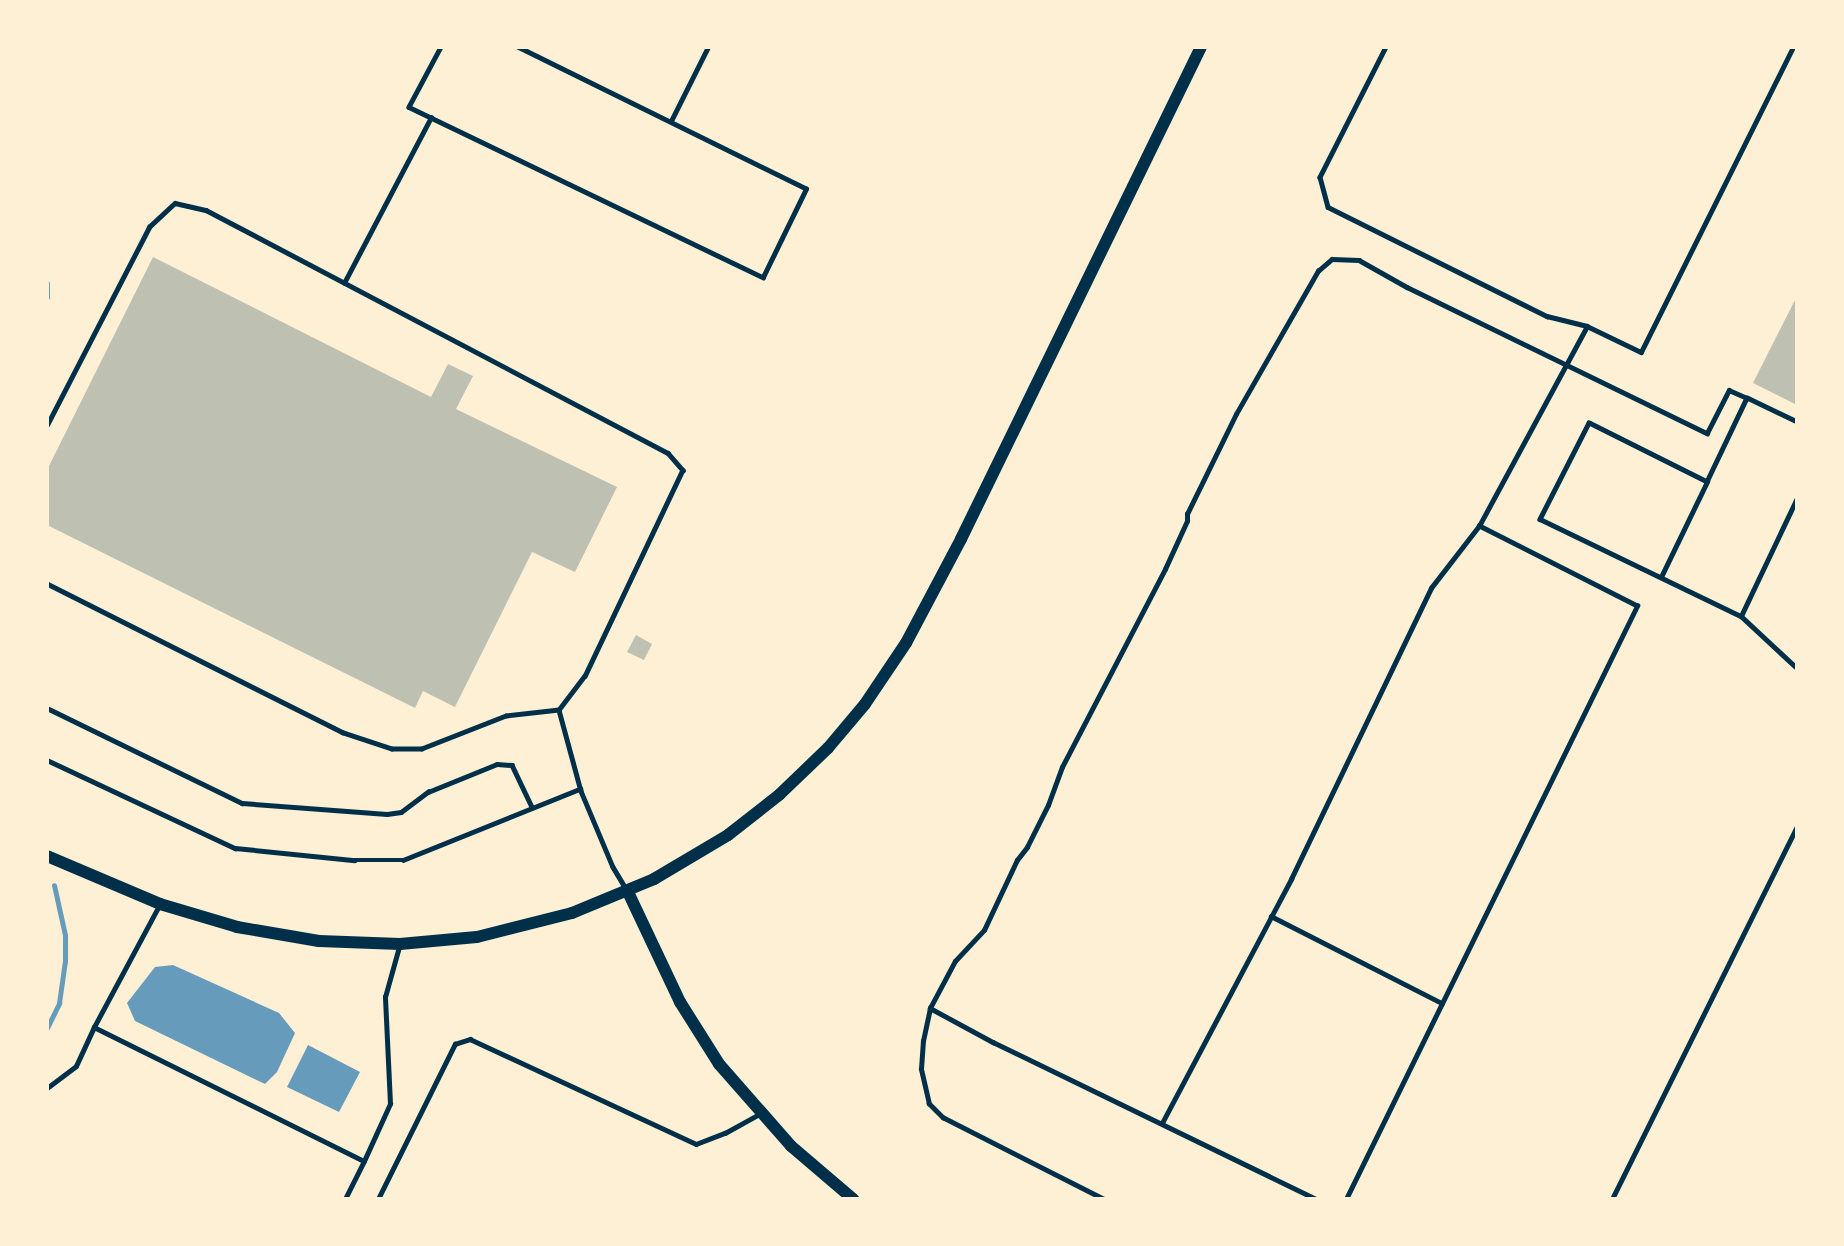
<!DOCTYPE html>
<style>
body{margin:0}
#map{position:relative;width:1844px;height:1246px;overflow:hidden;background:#fdf0d5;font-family:"Source Sans 3",sans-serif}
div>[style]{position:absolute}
.water>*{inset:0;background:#669bbc}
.stream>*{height:5px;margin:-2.5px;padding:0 2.5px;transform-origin:2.5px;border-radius:2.5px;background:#669bbc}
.building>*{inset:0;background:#bec0b2}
.service>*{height:4.5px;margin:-2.25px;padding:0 2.25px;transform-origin:2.25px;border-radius:2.25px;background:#003049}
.secondary>*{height:12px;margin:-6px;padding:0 6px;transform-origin:6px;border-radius:6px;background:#003049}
span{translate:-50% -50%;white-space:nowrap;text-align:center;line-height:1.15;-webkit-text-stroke:5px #fdf0d5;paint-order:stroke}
.frame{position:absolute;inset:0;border:49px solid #fdf0d5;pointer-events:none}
</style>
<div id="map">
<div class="water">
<div style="clip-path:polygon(173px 965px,279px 1013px,295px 1033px,277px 1072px,265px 1084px,135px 1021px,127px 1003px,155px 967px)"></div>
<div style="clip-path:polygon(308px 1045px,360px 1072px,339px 1112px,287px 1087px)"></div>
</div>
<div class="stream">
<div style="left:47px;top:283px;width:14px;rotate:90deg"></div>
<div style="left:47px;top:1028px;width:28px;rotate:-64deg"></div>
<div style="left:59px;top:1003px;width:42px;rotate:-81.9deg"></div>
<div style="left:65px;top:961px;width:26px;rotate:-90deg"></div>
<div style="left:65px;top:935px;width:51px;rotate:-102.4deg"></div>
</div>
<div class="building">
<div style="clip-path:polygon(153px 257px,431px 397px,448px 364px,473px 376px,456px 409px,617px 487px,575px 572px,532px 552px,455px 707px,423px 691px,415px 708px,47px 525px,47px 470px)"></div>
<div style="clip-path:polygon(1797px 296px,1797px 405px,1753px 383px)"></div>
<div style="clip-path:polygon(636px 635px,652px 644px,644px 660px,627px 652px)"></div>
</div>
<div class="service">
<div style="left:441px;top:47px;width:68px;rotate:118.1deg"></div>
<div style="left:409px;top:107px;width:393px;rotate:25.7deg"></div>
<div style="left:763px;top:277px;width:98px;rotate:-64deg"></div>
<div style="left:806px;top:189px;width:321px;rotate:-153.8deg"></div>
<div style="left:1386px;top:47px;width:146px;rotate:116.9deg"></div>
<div style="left:1320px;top:177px;width:31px;rotate:75deg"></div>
<div style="left:1328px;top:207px;width:245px;rotate:26.5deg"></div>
<div style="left:1547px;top:316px;width:41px;rotate:14deg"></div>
<div style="left:671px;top:121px;width:83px;rotate:-63.4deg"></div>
<div style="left:344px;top:283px;width:187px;rotate:-62.3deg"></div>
<div style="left:1797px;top:422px;width:55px;rotate:-154.4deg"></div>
<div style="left:1747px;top:398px;width:93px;rotate:115.5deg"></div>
<div style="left:1707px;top:482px;width:132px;rotate:-153.4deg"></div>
<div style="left:1589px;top:423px;width:108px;rotate:117deg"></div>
<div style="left:1540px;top:519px;width:223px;rotate:25.8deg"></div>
<div style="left:1741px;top:616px;width:76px;rotate:42.9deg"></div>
<div style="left:47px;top:425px;width:223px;rotate:-62.7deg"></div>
<div style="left:149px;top:227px;width:35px;rotate:-43deg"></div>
<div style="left:175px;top:203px;width:32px;rotate:13deg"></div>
<div style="left:206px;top:210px;width:522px;rotate:27.74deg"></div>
<div style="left:668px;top:453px;width:23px;rotate:49deg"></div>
<div style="left:683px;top:470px;width:228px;rotate:115.4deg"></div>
<div style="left:585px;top:676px;width:43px;rotate:127.4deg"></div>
<div style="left:559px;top:710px;width:53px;rotate:173.5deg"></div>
<div style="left:506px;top:716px;width:90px;rotate:158.6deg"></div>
<div style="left:422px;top:749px;width:30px;rotate:180deg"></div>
<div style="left:392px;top:749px;width:52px;rotate:-161.9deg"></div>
<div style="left:343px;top:733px;width:331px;rotate:-153.3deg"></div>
<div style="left:1661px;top:577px;width:106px;rotate:-64.2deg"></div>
<div style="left:1741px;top:616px;width:131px;rotate:-64.6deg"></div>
<div style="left:47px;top:708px;width:217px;rotate:26deg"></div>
<div style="left:242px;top:803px;width:145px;rotate:4.3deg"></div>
<div style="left:387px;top:814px;width:14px;rotate:-8deg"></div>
<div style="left:401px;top:812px;width:34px;rotate:-37deg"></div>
<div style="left:428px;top:792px;width:74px;rotate:-22.1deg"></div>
<div style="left:497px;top:764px;width:15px;rotate:4deg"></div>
<div style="left:512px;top:765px;width:47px;rotate:64.5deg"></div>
<div style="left:559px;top:710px;width:84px;rotate:74.8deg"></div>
<div style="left:581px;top:791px;width:82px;rotate:67.2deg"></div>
<div style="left:613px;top:867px;width:26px;rotate:59deg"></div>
<div style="left:47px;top:760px;width:208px;rotate:25.1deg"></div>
<div style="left:235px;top:848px;width:120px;rotate:5.8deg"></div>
<div style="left:354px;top:860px;width:49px"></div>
<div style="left:403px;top:860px;width:191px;rotate:-21.9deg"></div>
<div style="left:1271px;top:916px;width:192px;rotate:27deg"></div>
<div style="left:930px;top:1008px;width:72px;rotate:28.4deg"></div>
<div style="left:993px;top:1042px;width:360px;rotate:25.9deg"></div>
<div style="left:94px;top:1027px;width:301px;rotate:26.4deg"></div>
<div style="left:364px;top:1161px;width:63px;rotate:-65.5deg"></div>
<div style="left:390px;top:1104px;width:107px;rotate:-92.7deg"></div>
<div style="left:385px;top:997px;width:52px;rotate:-74.4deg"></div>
<div style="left:47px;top:1088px;width:36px;rotate:-37deg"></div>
<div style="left:76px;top:1066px;width:43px;rotate:-65.2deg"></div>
<div style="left:94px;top:1027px;width:137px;rotate:-61.8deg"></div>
<div style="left:1162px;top:1123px;width:276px;rotate:-62.1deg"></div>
<div style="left:1291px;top:879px;width:323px;rotate:-64.3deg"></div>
<div style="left:1431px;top:588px;width:78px;rotate:-52.3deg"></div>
<div style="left:1479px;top:526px;width:227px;rotate:-61.6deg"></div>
<div style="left:1587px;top:326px;width:60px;rotate:25.7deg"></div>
<div style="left:1641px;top:352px;width:341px;rotate:-63.5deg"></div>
<div style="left:345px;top:1199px;width:42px;rotate:-63.4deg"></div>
<div style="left:378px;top:1199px;width:173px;rotate:-63.6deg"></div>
<div style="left:455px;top:1044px;width:16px;rotate:-18deg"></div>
<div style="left:470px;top:1039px;width:249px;rotate:24.9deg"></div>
<div style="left:696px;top:1144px;width:31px;rotate:-21deg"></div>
<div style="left:725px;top:1133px;width:39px;rotate:-29deg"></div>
<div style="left:1103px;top:1199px;width:179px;rotate:-153.1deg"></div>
<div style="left:943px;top:1118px;width:20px;rotate:-135deg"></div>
<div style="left:929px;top:1104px;width:36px;rotate:-103deg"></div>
<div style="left:921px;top:1069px;width:28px;rotate:-86deg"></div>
<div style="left:923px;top:1041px;width:34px;rotate:-78deg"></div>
<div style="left:930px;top:1008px;width:53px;rotate:-62deg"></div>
<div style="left:955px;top:961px;width:42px;rotate:-46.9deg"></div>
<div style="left:984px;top:930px;width:77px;rotate:-64.8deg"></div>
<div style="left:1017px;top:860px;width:16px;rotate:-52deg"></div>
<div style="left:1027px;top:847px;width:47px;rotate:-63.4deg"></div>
<div style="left:1048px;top:805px;width:40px;rotate:-69.8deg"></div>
<div style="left:1062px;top:767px;width:223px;rotate:-62.5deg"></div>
<div style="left:1165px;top:569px;width:53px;rotate:-65.4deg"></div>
<div style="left:1187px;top:521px;width:7px;rotate:-90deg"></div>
<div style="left:1187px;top:514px;width:111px;rotate:-63.9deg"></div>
<div style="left:1236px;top:414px;width:165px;rotate:-60.2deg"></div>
<div style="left:1318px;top:271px;width:18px;rotate:-41deg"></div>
<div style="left:1332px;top:259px;width:27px;rotate:2deg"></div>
<div style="left:1359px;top:260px;width:55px;rotate:29.4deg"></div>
<div style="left:1407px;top:287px;width:334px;rotate:26deg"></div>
<div style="left:1707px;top:433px;width:48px;rotate:-62.9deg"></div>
<div style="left:1729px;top:390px;width:20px;rotate:24deg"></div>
<div style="left:1346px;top:1199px;width:661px;rotate:-63.86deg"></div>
<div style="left:1637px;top:606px;width:177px;rotate:-153.1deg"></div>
<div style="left:1612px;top:1199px;width:416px;rotate:-63.6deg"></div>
</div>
<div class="secondary">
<div style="left:47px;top:856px;width:123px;rotate:23deg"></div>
<div style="left:160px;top:904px;width:80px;rotate:16.6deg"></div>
<div style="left:237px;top:927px;width:83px;rotate:9.7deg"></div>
<div style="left:319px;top:941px;width:81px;rotate:2.1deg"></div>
<div style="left:400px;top:944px;width:77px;rotate:-5.2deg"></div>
<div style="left:477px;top:937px;width:98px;rotate:-14.2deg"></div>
<div style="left:572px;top:913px;width:89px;rotate:-22.5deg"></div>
<div style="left:654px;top:879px;width:86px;rotate:-30.7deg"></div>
<div style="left:728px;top:835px;width:65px;rotate:-38.1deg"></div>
<div style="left:779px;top:795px;width:68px;rotate:-43.8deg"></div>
<div style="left:828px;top:748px;width:57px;rotate:-49.9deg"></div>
<div style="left:865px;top:704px;width:73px;rotate:-56.1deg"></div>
<div style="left:906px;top:643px;width:118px;rotate:-62.1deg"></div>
<div style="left:961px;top:539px;width:547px;rotate:-64deg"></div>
<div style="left:628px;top:892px;width:122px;rotate:64.7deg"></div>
<div style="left:680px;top:1002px;width:73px;rotate:57.8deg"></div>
<div style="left:719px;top:1064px;width:109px;rotate:48.7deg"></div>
<div style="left:791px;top:1146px;width:82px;rotate:40.5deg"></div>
</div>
<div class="frame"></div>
</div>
